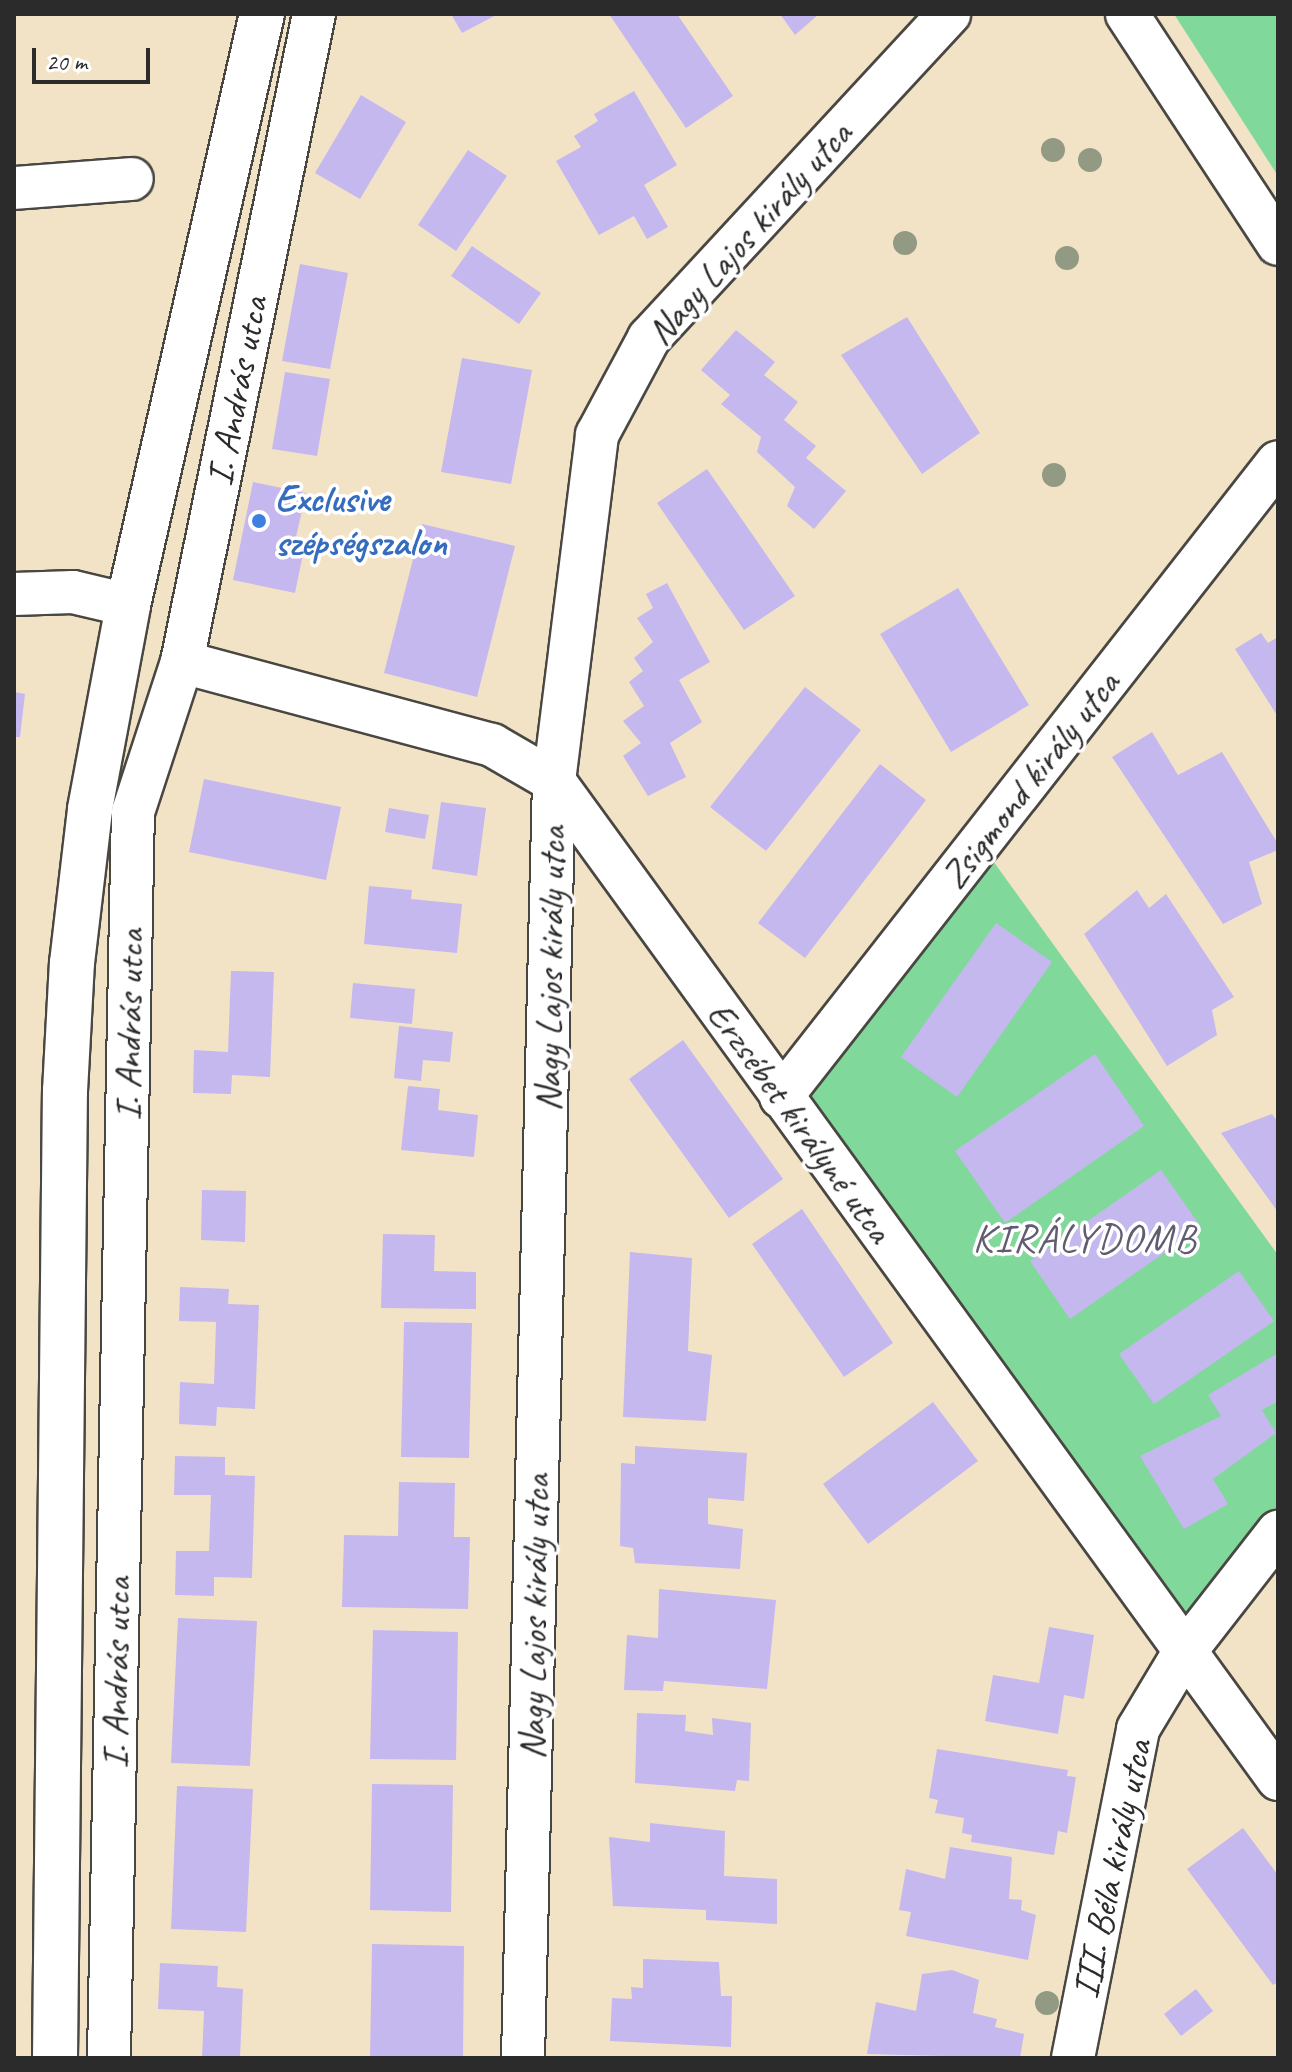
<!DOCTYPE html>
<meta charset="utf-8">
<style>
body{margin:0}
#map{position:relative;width:1292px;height:2072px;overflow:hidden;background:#f2e3c7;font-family:Caveat,sans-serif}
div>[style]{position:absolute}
.green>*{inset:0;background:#81d89b}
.building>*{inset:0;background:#c5b8ef}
.roads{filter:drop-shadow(2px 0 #494742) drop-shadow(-2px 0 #494742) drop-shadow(0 2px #494742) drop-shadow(0 -2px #494742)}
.minor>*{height:42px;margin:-21px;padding:0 21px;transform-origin:21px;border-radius:21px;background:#fff}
.secondary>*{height:44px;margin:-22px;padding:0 22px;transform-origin:22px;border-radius:22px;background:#fff}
.trees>*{width:24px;height:24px;margin:-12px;border-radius:50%;background:#939a84}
.dots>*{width:22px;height:22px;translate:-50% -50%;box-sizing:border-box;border:4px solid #fff;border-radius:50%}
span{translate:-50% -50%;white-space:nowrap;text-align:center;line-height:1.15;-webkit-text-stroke:7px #fff;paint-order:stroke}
.street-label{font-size:38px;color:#2b2b2b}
.shop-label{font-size:38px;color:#366cbe;font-weight:700}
.left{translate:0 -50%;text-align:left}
.neighbourhood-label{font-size:40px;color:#615c70;letter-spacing:2px}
.frame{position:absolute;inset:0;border:16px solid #2b2b2b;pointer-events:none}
.scale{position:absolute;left:32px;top:48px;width:118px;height:36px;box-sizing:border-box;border:4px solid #2b2b2b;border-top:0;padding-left:10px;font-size:24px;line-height:28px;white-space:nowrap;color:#2b2b2b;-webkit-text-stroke:6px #fff;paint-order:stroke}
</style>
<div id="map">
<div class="green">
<div style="clip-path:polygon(1174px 14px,1278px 14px,1278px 176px)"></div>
<div style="clip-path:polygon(980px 843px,1278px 1255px,1278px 1531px,1183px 1653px,781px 1097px)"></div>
</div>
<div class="building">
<div style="clip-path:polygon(451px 14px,498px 14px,462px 33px)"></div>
<div style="clip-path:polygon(609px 14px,677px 14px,733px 96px,686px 128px)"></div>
<div style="clip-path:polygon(780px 14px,819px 14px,795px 35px)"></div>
<div style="clip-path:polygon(634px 91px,677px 165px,644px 185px,668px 227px,647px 239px,634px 216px,599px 235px,556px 161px,581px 147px,574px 136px,598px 121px,594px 114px)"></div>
<div style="clip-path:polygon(361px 95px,406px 122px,360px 199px,315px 173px)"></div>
<div style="clip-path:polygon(468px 150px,507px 176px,456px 251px,418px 225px)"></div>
<div style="clip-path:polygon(472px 246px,541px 293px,519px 324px,451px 276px)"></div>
<div style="clip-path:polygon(300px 264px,348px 273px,330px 369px,282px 361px)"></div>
<div style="clip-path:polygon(907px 317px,980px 433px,922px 474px,841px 355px)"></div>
<div style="clip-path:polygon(736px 330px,775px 362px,764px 375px,798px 402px,784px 420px,816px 446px,806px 458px,846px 491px,814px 529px,787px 506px,795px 487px,757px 452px,761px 437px,721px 404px,730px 395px,701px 370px)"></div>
<div style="clip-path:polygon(462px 358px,532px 370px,511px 484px,441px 472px)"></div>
<div style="clip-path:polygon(285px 372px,330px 379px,317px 456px,272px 449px)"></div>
<div style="clip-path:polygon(707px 469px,795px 596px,744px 630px,657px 503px)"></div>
<div style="clip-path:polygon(253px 482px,306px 493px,296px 537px,306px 539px,295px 593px,233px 580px)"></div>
<div style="clip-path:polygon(422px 524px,515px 546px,477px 697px,384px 673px)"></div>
<div style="clip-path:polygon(667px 583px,710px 662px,679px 680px,702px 722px,670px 743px,686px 777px,648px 796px,623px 756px,641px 743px,623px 721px,644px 706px,629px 682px,643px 671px,634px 658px,653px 642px,637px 618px,653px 608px,646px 594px)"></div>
<div style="clip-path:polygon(958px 588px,1029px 705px,951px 752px,880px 634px)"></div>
<div style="clip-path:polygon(1261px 633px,1268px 643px,1278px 637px,1278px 717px,1235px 649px)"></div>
<div style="clip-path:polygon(805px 687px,861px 730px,766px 851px,710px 807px)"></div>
<div style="clip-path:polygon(14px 692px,25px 694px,20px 737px,14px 737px)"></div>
<div style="clip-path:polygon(1152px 732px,1178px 775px,1222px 752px,1278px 844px,1278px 850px,1249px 862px,1262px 904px,1223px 924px,1112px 757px)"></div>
<div style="clip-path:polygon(880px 764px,926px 800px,805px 958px,758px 923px)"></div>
<div style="clip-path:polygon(204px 779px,341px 807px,326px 880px,189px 852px)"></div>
<div style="clip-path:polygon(441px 802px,486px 808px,477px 876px,432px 869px)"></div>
<div style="clip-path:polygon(389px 808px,429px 815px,425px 839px,385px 832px)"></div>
<div style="clip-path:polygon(369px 886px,412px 890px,411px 899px,462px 904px,457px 953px,364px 944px)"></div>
<div style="clip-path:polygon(1137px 890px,1149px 908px,1166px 894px,1234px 997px,1212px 1010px,1217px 1035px,1167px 1066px,1084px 934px)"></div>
<div style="clip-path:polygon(996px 923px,1052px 962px,957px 1097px,901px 1057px)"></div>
<div style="clip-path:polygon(231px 971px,274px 972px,270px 1077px,232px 1075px,231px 1094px,193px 1093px,194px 1050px,228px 1052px)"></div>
<div style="clip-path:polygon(353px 983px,415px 989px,412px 1024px,350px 1018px)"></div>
<div style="clip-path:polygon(399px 1026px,453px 1032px,450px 1062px,423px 1060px,421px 1081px,394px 1078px)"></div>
<div style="clip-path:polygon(683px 1040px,783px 1179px,729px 1218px,629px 1079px)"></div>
<div style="clip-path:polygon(1095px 1054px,1144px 1126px,1005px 1223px,955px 1151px)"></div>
<div style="clip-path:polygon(408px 1086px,440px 1089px,438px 1110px,478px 1115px,474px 1157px,401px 1150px)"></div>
<div style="clip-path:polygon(1272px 1114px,1278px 1122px,1278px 1212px,1221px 1133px)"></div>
<div style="clip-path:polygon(1161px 1170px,1201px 1227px,1070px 1319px,1030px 1261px)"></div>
<div style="clip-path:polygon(202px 1190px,246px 1191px,245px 1242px,201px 1240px)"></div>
<div style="clip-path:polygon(802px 1209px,893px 1343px,844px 1377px,752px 1244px)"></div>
<div style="clip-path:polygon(383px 1234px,435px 1235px,434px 1271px,476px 1272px,476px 1309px,381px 1308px)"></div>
<div style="clip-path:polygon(630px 1252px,692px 1258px,688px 1351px,712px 1355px,706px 1421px,623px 1417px)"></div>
<div style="clip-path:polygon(1239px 1271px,1274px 1321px,1154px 1404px,1119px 1354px)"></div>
<div style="clip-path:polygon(180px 1287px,229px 1289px,228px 1304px,259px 1305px,255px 1409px,217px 1407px,216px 1426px,179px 1424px,180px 1382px,214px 1384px,216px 1322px,179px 1321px)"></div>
<div style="clip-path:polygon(404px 1322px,472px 1323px,469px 1458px,401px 1457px)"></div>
<div style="clip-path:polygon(1278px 1353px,1278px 1401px,1262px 1410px,1276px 1433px,1213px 1479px,1228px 1504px,1184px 1529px,1140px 1456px,1221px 1416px,1208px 1395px)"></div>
<div style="clip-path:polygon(933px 1402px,978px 1461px,868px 1544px,823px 1484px)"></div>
<div style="clip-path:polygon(635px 1446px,747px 1453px,744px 1501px,708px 1498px,708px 1524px,743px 1529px,740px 1569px,635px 1563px,633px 1548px,620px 1546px,621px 1463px,635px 1464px)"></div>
<div style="clip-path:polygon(175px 1456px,225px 1457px,225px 1475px,255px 1476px,252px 1578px,214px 1577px,214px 1596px,175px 1595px,176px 1551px,209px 1551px,211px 1495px,174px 1495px)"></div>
<div style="clip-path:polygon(399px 1482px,455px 1483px,454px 1537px,470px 1537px,468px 1609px,342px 1607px,344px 1535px,398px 1536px)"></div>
<div style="clip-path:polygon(659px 1589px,776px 1600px,767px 1689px,664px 1681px,663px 1691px,624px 1690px,627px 1635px,658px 1638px)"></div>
<div style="clip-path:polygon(178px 1618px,257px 1621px,250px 1766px,171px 1763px)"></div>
<div style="clip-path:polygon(1049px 1627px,1094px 1635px,1084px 1699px,1064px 1695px,1058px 1734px,985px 1721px,993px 1675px,1039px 1683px)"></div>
<div style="clip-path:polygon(373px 1630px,458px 1632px,456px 1760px,370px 1759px)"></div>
<div style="clip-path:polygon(637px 1713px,686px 1715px,685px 1731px,713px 1735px,712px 1718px,751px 1723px,749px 1781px,737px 1780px,735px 1791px,635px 1783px)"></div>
<div style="clip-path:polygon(937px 1749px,1068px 1770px,1067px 1776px,1076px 1777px,1067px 1833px,1058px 1831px,1054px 1855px,971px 1842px,972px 1835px,962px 1833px,964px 1818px,935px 1813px,938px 1800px,929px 1798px)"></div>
<div style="clip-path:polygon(372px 1784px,453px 1785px,451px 1912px,370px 1910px)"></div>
<div style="clip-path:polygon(177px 1786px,253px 1789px,246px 1932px,171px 1929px)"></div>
<div style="clip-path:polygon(650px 1823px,725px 1831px,724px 1876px,777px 1879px,777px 1924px,706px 1920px,706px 1910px,613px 1906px,609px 1837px,650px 1842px)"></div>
<div style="clip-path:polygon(1243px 1828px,1278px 1875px,1278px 1982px,1273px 1985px,1187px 1869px)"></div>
<div style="clip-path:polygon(950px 1847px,1012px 1857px,1009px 1899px,1022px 1900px,1021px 1910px,1036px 1915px,1028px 1960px,906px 1936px,911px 1912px,899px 1910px,906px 1869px,945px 1879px)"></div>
<div style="clip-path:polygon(372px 1944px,464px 1946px,463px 2058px,370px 2058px)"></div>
<div style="clip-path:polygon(643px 1959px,719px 1962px,721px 1996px,732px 1996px,731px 2047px,610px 2041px,612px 1998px,632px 1999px,631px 1987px,643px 1988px)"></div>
<div style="clip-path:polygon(160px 1963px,218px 1966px,217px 1987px,243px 1989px,240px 2058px,202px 2058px,204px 2011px,158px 2009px)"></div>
<div style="clip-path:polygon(952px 1970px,979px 1980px,973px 2013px,997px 2019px,995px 2027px,1024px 2034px,1020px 2058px,867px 2054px,876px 2002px,916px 2011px,922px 1974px)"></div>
<div style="clip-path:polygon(1196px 1989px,1213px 2011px,1181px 2036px,1164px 2014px)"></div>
</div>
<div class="roads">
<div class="minor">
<div style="left:1127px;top:14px;width:275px;rotate:56.7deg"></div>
<div style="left:14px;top:188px;width:118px;rotate:-4.4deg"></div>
<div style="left:14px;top:594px;width:59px;rotate:-1.9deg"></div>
<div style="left:73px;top:592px;width:57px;rotate:13.3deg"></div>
<div style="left:182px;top:662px;width:321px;rotate:15deg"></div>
<div style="left:492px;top:745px;width:72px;rotate:30.1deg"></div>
<div style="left:554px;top:781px;width:1233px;rotate:54.04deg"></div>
<div style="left:781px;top:1097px;width:806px;rotate:-51.95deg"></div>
<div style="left:109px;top:2058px;width:1246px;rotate:-88.9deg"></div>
<div style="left:133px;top:812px;width:158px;rotate:-71.9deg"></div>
<div style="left:182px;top:662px;width:661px;rotate:-78.49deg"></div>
<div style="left:523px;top:2058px;width:1277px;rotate:-88.61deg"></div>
<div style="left:554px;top:781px;width:349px;rotate:-82.9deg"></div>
<div style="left:597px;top:435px;width:110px;rotate:-61.8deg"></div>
<div style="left:649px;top:338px;width:442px;rotate:-47.2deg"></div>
<div style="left:1073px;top:2058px;width:335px;rotate:-78.8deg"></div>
<div style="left:1138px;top:1729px;width:87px;rotate:-59deg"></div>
<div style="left:1183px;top:1654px;width:155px;rotate:-52.1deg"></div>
</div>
<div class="secondary">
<div style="left:55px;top:2058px;width:967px;rotate:-89.41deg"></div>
<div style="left:65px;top:1091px;width:128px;rotate:-86.9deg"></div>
<div style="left:72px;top:963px;width:155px;rotate:-83.3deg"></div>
<div style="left:90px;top:809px;width:208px;rotate:-79.4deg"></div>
<div style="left:128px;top:605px;width:606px;rotate:-77.23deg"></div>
</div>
</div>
<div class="trees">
<div style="left:1053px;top:150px"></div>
<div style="left:1090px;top:160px"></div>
<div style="left:905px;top:243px"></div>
<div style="left:1067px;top:258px"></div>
<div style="left:1054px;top:475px"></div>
<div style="left:1047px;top:2003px"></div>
</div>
<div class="dots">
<div style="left:259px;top:521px;background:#3f7fe0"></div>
</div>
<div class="street-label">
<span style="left:749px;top:233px;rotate:-48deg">Nagy Lajos király utca</span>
<span style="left:237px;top:391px;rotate:-79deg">I. András utca</span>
<span style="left:1030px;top:780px;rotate:-52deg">Zsigmond király utca</span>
<span style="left:550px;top:969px;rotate:-89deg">Nagy Lajos király utca</span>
<span style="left:129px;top:1025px;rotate:-89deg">I. András utca</span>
<span style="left:800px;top:1122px;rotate:54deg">Erzsébet királyné utca</span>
<span style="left:534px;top:1617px;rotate:-89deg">Nagy Lajos király utca</span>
<span style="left:116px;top:1673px;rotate:-89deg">I. András utca</span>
<span style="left:1112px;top:1869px;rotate:-78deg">III. Béla király utca</span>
</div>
<div class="shop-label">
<span class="left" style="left:275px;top:521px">Exclusive<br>szépségszalon</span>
</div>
<div class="neighbourhood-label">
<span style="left:1085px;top:1238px">KIRÁLYDOMB</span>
</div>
<div class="frame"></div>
<div class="scale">20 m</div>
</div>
